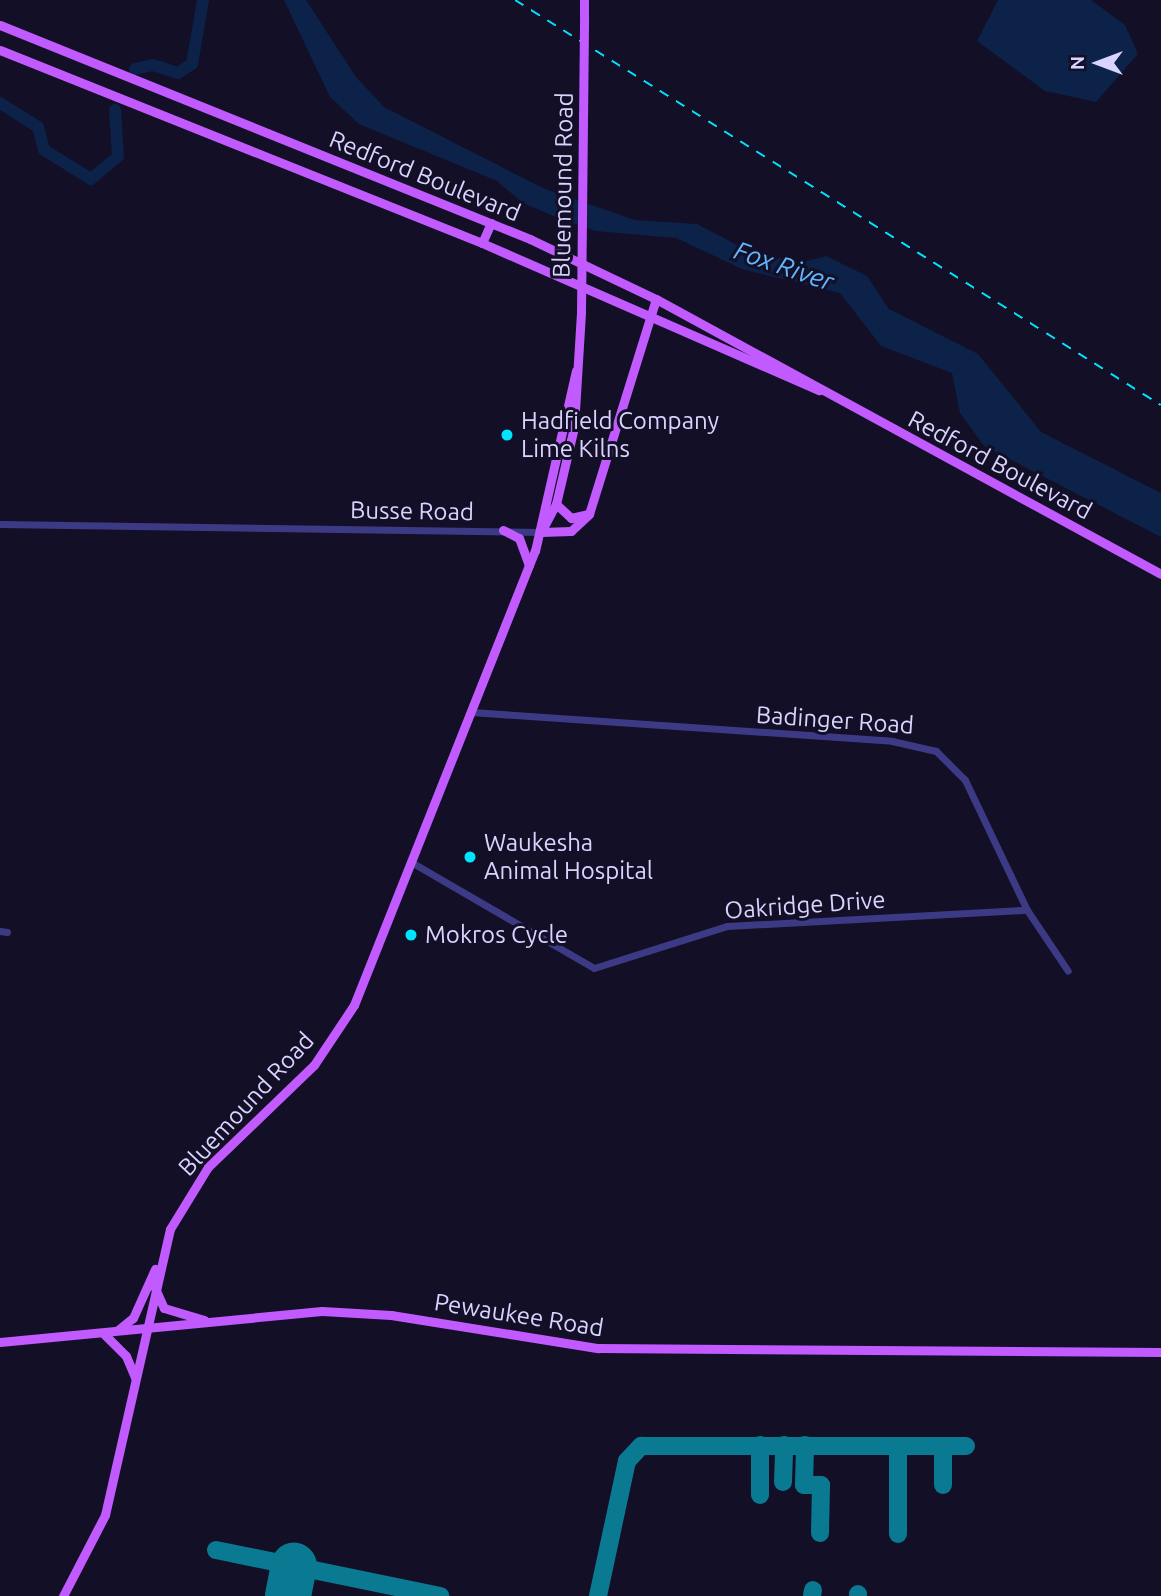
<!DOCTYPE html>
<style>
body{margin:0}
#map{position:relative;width:1161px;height:1596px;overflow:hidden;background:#130f26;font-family:Ubuntu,sans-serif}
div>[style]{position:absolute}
.water>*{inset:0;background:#0c2248}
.river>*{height:12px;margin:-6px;padding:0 6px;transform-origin:6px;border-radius:6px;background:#0c2248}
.taxiway>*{height:18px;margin:-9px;padding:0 9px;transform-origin:9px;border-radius:9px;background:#0a7a92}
.runway>*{height:46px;margin:-23px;padding:0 23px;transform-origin:23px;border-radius:23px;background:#0a7a92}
.minor>*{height:7px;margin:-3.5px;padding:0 3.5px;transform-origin:3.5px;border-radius:3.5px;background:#3d3a85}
.major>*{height:9px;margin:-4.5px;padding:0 4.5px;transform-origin:4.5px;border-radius:4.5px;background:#c25bff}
.rail>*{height:2px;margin-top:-1px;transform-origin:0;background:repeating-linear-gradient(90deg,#00e5ff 0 10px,transparent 0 19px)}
.major-bridge>*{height:9px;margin:-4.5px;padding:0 4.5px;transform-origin:4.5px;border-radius:4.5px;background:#c25bff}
.dots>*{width:19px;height:19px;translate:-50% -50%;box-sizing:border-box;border:4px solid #130f26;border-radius:50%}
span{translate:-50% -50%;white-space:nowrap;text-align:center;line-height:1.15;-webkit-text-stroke:6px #130f26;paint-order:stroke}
.street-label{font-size:24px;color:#d9d4ff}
.poi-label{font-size:24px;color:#d9d4ff}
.left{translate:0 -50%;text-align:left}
.water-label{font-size:26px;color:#62b6ff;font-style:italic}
.north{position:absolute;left:1063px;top:28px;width:70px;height:70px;-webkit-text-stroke:5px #130f26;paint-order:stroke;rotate:270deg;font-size:19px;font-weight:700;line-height:28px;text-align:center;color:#d9d4ff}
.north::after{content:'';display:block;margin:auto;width:24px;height:32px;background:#d9d4ff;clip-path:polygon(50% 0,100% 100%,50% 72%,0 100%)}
</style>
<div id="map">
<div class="water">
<div style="clip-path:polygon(284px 0,306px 0,356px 77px,384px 107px,545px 189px,635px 220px,697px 224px,743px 248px,799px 263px,826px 256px,867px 276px,889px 309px,978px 354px,1041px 432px,1161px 493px,1161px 537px,984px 446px,960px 413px,952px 373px,881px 346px,840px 293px,742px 269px,676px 238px,596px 231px,558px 218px,523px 203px,497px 181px,359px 124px,330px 97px)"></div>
<div style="clip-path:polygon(998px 0,1091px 0,1125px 25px,1138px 54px,1096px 102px,1045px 91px,977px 41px)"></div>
</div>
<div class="river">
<div style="left:135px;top:69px;width:18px;rotate:-13deg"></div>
<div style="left:153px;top:65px;width:26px;rotate:18deg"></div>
<div style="left:178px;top:73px;width:17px;rotate:-33deg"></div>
<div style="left:192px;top:64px;width:65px;rotate:-80.2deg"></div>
<div style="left:0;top:103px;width:45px;rotate:32.3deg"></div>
<div style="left:38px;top:127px;width:24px;rotate:75deg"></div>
<div style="left:44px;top:150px;width:55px;rotate:31.7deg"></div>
<div style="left:91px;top:179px;width:35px;rotate:-40deg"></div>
<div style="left:118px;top:156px;width:46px;rotate:-93.7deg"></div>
</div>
<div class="taxiway">
<div style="left:760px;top:1445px;width:50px;rotate:90deg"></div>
<div style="left:805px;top:1445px;width:40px;rotate:91.4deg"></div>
<div style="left:804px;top:1485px;width:17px"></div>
<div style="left:821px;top:1485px;width:48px;rotate:91.2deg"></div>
<div style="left:943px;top:1446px;width:39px;rotate:90deg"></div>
<div style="left:783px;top:1482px;width:37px;rotate:-88deg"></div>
<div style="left:898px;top:1534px;width:88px;rotate:-90deg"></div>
<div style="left:216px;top:1550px;width:229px;rotate:11.6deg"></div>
<div style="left:598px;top:1596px;width:138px;rotate:-77.9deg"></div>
<div style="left:627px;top:1461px;width:21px;rotate:-47deg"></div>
<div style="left:641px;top:1446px;width:325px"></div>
<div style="left:812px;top:1596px;width:6px;rotate:-81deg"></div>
<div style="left:858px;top:1596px;width:2px;rotate:-90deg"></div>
</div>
<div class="runway">
<div style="left:288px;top:1596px;width:31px;rotate:-79deg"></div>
</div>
<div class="minor">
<div style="left:0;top:524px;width:541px;rotate:0.85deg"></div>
<div style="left:471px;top:712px;width:422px;rotate:3.9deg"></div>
<div style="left:892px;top:741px;width:45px;rotate:12.8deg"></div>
<div style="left:936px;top:751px;width:41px;rotate:45deg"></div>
<div style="left:965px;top:780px;width:144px;rotate:64.5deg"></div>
<div style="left:1027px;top:910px;width:73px;rotate:56.1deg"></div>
<div style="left:411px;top:862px;width:211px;rotate:30.1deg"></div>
<div style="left:594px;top:968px;width:139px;rotate:-17.5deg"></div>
<div style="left:727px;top:926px;width:300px;rotate:-3.1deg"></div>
<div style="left:0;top:931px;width:7px;rotate:8deg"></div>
</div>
<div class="major">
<div style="left:584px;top:16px;width:16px;rotate:-90deg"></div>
<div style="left:0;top:25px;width:572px;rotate:21.99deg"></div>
<div style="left:530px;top:239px;width:140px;rotate:25.5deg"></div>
<div style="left:656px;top:299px;width:575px;rotate:28.57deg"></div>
<div style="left:0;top:50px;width:519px;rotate:21.82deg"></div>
<div style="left:482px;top:243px;width:368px;rotate:23.6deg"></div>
<div style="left:482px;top:243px;width:22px;rotate:-66deg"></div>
<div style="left:556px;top:504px;width:21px;rotate:43deg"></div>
<div style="left:571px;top:518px;width:18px;rotate:-13deg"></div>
<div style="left:503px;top:530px;width:18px;rotate:27deg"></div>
<div style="left:519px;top:538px;width:29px;rotate:70deg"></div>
<div style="left:541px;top:532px;width:30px;rotate:-2deg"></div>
<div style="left:571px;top:531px;width:25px;rotate:-43deg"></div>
<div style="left:589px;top:514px;width:225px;rotate:-72.7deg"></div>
<div style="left:541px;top:532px;width:32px;rotate:-62deg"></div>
<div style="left:556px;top:504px;width:79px;rotate:-76.8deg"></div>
<div style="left:574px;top:427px;width:115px;rotate:-86.5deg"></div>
<div style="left:154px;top:1286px;width:24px;rotate:66deg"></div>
<div style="left:164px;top:1308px;width:42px;rotate:16.7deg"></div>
<div style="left:118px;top:1330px;width:19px;rotate:-39deg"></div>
<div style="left:133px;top:1318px;width:54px;rotate:-65.8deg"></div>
<div style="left:104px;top:1334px;width:31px;rotate:45deg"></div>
<div style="left:126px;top:1356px;width:23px;rotate:67deg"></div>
<div style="left:0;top:1342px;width:323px;rotate:-5.5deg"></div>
<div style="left:322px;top:1311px;width:69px;rotate:3.3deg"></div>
<div style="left:391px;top:1315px;width:210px;rotate:9.1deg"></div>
<div style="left:598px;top:1348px;width:563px;rotate:0.41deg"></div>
<div style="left:63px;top:1596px;width:91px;rotate:-62.6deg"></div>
<div style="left:105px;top:1515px;width:293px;rotate:-77.2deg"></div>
<div style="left:170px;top:1229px;width:73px;rotate:-58.5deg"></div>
<div style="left:208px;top:1167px;width:147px;rotate:-43.9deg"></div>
<div style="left:314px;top:1065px;width:72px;rotate:-56.3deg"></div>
<div style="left:354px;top:1005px;width:489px;rotate:-68.3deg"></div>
<div style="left:535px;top:551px;width:185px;rotate:-77.2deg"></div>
</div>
<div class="rail">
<div style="left:515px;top:0;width:762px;rotate:32.09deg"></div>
</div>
<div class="major-bridge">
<div style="left:581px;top:312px;width:296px;rotate:-89.4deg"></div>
</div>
<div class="dots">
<div style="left:507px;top:435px;background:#00e5ff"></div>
<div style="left:470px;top:857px;background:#00e5ff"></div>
<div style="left:411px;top:935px;background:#00e5ff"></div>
</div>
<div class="street-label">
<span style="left:425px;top:176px;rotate:22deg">Redford Boulevard</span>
<span style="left:563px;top:185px;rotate:-89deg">Bluemound Road</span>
<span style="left:1000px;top:465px;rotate:28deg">Redford Boulevard</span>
<span style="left:412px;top:511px;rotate:1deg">Busse Road</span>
<span style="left:835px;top:720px;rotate:4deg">Badinger Road</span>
<span style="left:805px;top:905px;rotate:-4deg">Oakridge Drive</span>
<span style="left:246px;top:1104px;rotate:-47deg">Bluemound Road</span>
<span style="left:519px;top:1315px;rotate:9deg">Pewaukee Road</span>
</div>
<div class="poi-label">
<span class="left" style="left:521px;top:435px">Hadfield Company<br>Lime Kilns</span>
<span class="left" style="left:484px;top:857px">Waukesha<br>Animal Hospital</span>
<span class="left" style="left:425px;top:935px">Mokros Cycle</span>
</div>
<div class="water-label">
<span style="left:784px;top:266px;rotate:19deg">Fox River</span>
</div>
<div class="north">N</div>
</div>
